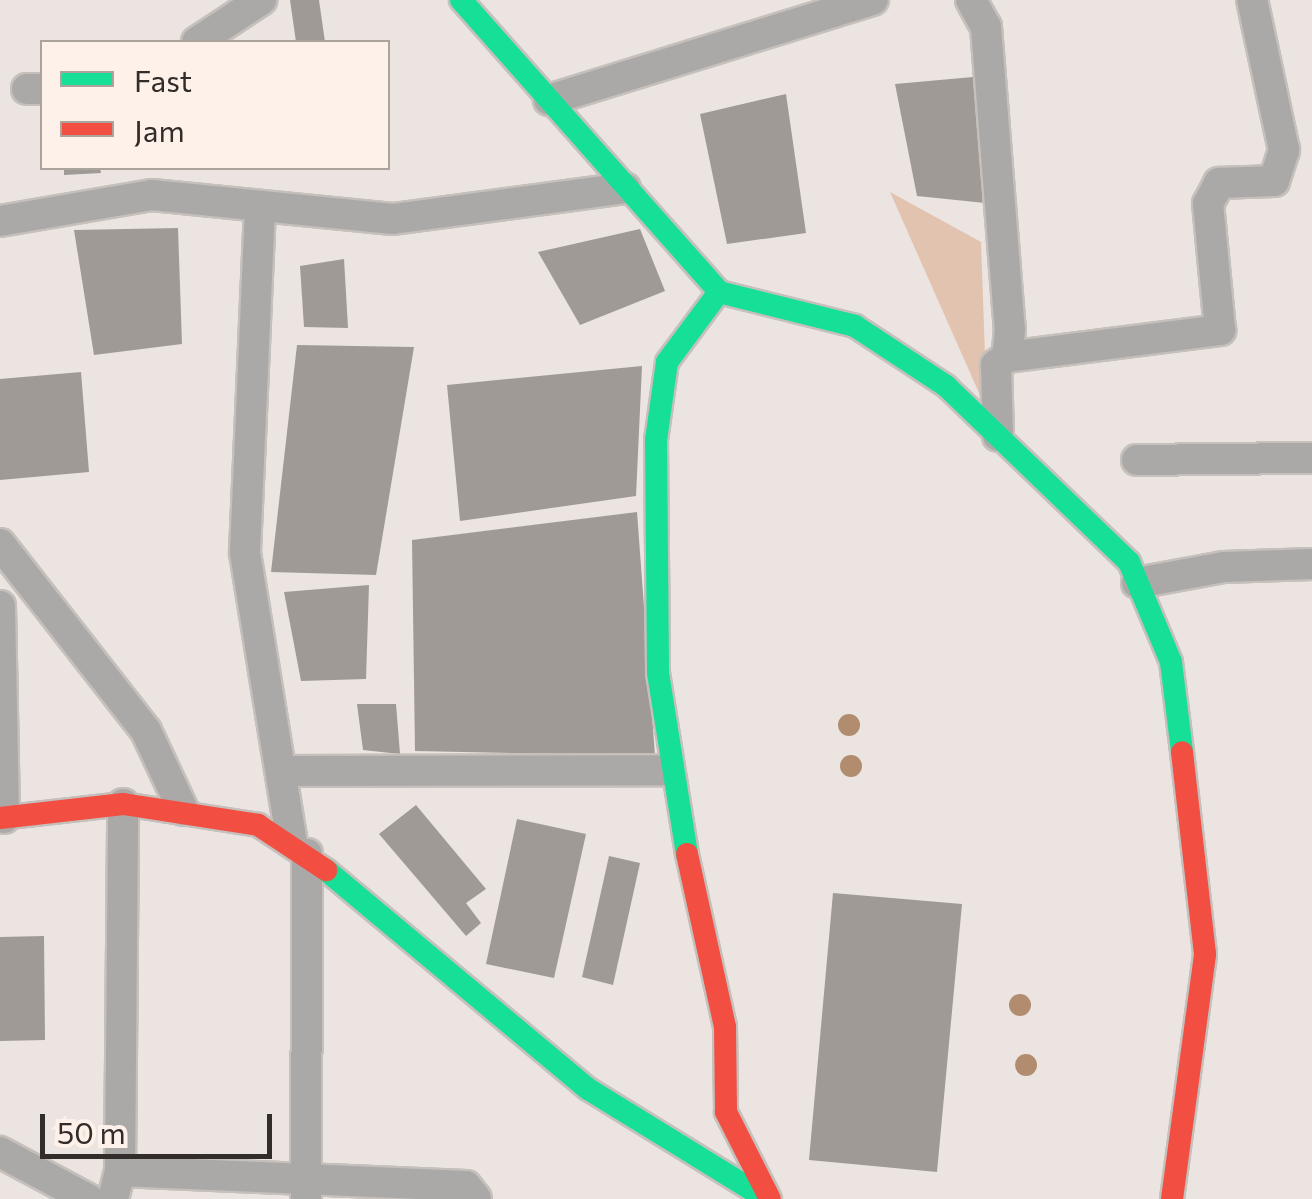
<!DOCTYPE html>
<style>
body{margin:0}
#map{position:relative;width:1312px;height:1199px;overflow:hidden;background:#ebe4e0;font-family:Commissioner,sans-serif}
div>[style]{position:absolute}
.forest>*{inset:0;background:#e2c3b0}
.building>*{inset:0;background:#a09a97}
.roads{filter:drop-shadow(2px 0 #c5c0bc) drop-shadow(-2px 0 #c5c0bc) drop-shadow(0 2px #c5c0bc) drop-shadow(0 -2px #c5c0bc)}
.street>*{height:30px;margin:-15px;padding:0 15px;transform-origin:15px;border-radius:15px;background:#aba9a8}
.fast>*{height:22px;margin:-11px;padding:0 11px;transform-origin:11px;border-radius:11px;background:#16e098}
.jam>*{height:22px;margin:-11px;padding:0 11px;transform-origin:11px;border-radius:11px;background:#f24e42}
.trees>*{width:22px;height:22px;margin:-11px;border-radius:50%;background:#b18c6f}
span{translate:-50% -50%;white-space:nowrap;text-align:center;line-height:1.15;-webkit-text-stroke:10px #fef1e9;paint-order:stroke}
.legend{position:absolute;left:40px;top:40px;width:350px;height:130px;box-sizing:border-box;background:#fef1e9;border:2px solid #aca39d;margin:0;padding:12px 18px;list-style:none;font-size:30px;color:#322d2a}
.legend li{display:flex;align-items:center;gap:20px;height:50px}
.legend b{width:50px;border:2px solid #aca39d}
.scale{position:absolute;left:40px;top:1114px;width:232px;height:45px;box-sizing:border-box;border:5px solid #322d2a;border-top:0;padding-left:12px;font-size:30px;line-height:35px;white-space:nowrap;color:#322d2a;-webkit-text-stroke:8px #fef1e9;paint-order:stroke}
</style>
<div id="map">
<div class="forest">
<div style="clip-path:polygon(890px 192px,981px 242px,987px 411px)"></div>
</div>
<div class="building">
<div style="clip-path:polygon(290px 0,319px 0,325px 42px,296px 42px)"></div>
<div style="clip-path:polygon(973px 77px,985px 203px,917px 196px,895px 84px)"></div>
<div style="clip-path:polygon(786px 94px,806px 233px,727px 244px,700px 114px)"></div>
<div style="clip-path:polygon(64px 168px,100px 168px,101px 173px,64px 175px)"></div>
<div style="clip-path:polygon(178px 228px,182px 344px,94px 355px,74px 230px)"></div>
<div style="clip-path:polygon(640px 229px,665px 291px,580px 325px,538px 252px)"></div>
<div style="clip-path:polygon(344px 259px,348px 328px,304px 327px,300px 266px)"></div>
<div style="clip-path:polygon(297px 345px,414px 347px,376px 575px,271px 572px)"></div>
<div style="clip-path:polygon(642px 366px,636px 496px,460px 521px,447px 385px)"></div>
<div style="clip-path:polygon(81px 372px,89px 472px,0 480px,0 379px)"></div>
<div style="clip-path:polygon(637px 512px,655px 756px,415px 751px,412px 540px)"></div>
<div style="clip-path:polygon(369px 585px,366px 679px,301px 681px,284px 592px)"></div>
<div style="clip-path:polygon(357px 704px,396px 704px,400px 754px,363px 750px)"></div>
<div style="clip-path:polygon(416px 805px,486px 889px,466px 903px,481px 923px,466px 936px,379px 834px)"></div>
<div style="clip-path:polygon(517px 819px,586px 834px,554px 978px,486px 964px)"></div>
<div style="clip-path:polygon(609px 856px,640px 863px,613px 985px,582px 977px)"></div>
<div style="clip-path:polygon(833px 893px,962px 904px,937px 1172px,809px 1160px)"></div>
<div style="clip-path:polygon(44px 936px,45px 1040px,0 1041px,0 937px)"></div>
</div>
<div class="roads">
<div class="street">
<div style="left:971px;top:0;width:31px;rotate:61deg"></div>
<div style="left:986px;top:27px;width:304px;rotate:85.5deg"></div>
<div style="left:1010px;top:330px;width:27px;rotate:96deg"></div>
<div style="left:1007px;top:357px;width:14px;rotate:144deg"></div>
<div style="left:996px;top:365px;width:71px;rotate:88.4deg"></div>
<div style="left:197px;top:42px;width:77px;rotate:-33.3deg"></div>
<div style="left:27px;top:89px;width:15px"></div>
<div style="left:549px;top:100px;width:339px;rotate:-17.2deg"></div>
<div style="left:260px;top:208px;width:345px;rotate:92.5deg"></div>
<div style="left:245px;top:553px;width:293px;rotate:80.8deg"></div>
<div style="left:0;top:221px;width:154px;rotate:-9.7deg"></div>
<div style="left:152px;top:195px;width:242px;rotate:5.7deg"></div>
<div style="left:393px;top:219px;width:234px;rotate:-7.6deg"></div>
<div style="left:1007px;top:357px;width:215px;rotate:-7.2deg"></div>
<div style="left:1220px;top:330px;width:127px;rotate:-95.4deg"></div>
<div style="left:1208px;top:204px;width:24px;rotate:-62deg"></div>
<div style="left:1219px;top:183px;width:55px;rotate:-2.1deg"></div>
<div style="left:1274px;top:181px;width:33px;rotate:-72deg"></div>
<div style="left:1284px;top:150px;width:153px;rotate:-102deg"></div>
<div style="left:1137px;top:460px;width:175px;rotate:-0.7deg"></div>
<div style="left:0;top:544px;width:237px;rotate:52deg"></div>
<div style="left:146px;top:731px;width:87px;rotate:64.9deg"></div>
<div style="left:1137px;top:583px;width:88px;rotate:-10.4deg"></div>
<div style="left:1224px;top:567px;width:88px;rotate:-2deg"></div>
<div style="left:0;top:606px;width:212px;rotate:88.9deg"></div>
<div style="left:286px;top:771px;width:382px;rotate:-0.1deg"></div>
<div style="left:0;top:1152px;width:100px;rotate:28.1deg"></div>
<div style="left:120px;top:1171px;width:367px;rotate:-89.5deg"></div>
<div style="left:113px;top:1199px;width:29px;rotate:-76deg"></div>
<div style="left:120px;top:1171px;width:346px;rotate:2.5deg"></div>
<div style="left:466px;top:1186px;width:16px;rotate:52deg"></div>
<div style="left:306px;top:1199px;width:345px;rotate:-89.8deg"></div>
</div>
<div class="fast">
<div style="left:461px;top:0;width:390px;rotate:48.5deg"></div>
<div style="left:719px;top:292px;width:87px;rotate:126.6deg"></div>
<div style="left:667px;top:362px;width:79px;rotate:98deg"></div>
<div style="left:656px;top:440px;width:233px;rotate:89.5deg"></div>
<div style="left:658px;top:673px;width:183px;rotate:80.9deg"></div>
<div style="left:719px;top:292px;width:140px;rotate:14deg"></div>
<div style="left:855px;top:326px;width:109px;rotate:33.4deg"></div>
<div style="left:946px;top:386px;width:254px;rotate:43.9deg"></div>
<div style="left:1129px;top:562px;width:108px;rotate:67.2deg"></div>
<div style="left:1171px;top:662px;width:91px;rotate:83deg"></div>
<div style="left:326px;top:870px;width:341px;rotate:39.9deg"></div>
<div style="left:588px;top:1089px;width:210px;rotate:31.6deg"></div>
</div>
<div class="jam">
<div style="left:0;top:818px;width:124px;rotate:-6.5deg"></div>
<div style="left:123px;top:804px;width:137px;rotate:8.8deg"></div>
<div style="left:258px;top:825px;width:82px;rotate:33.5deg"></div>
<div style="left:687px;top:854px;width:177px;rotate:77.6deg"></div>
<div style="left:725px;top:1027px;width:85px;rotate:89.3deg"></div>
<div style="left:726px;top:1112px;width:97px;rotate:63.2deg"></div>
<div style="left:1172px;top:1199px;width:247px;rotate:-82.3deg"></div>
<div style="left:1205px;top:954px;width:203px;rotate:-96.5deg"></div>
</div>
</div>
<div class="trees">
<div style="left:849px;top:725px"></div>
<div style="left:851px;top:766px"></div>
<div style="left:1020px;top:1005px"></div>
<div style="left:1026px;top:1065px"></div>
</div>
<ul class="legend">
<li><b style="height:12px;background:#16e098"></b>Fast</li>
<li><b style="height:12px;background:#f24e42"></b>Jam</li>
</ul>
<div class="scale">50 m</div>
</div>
